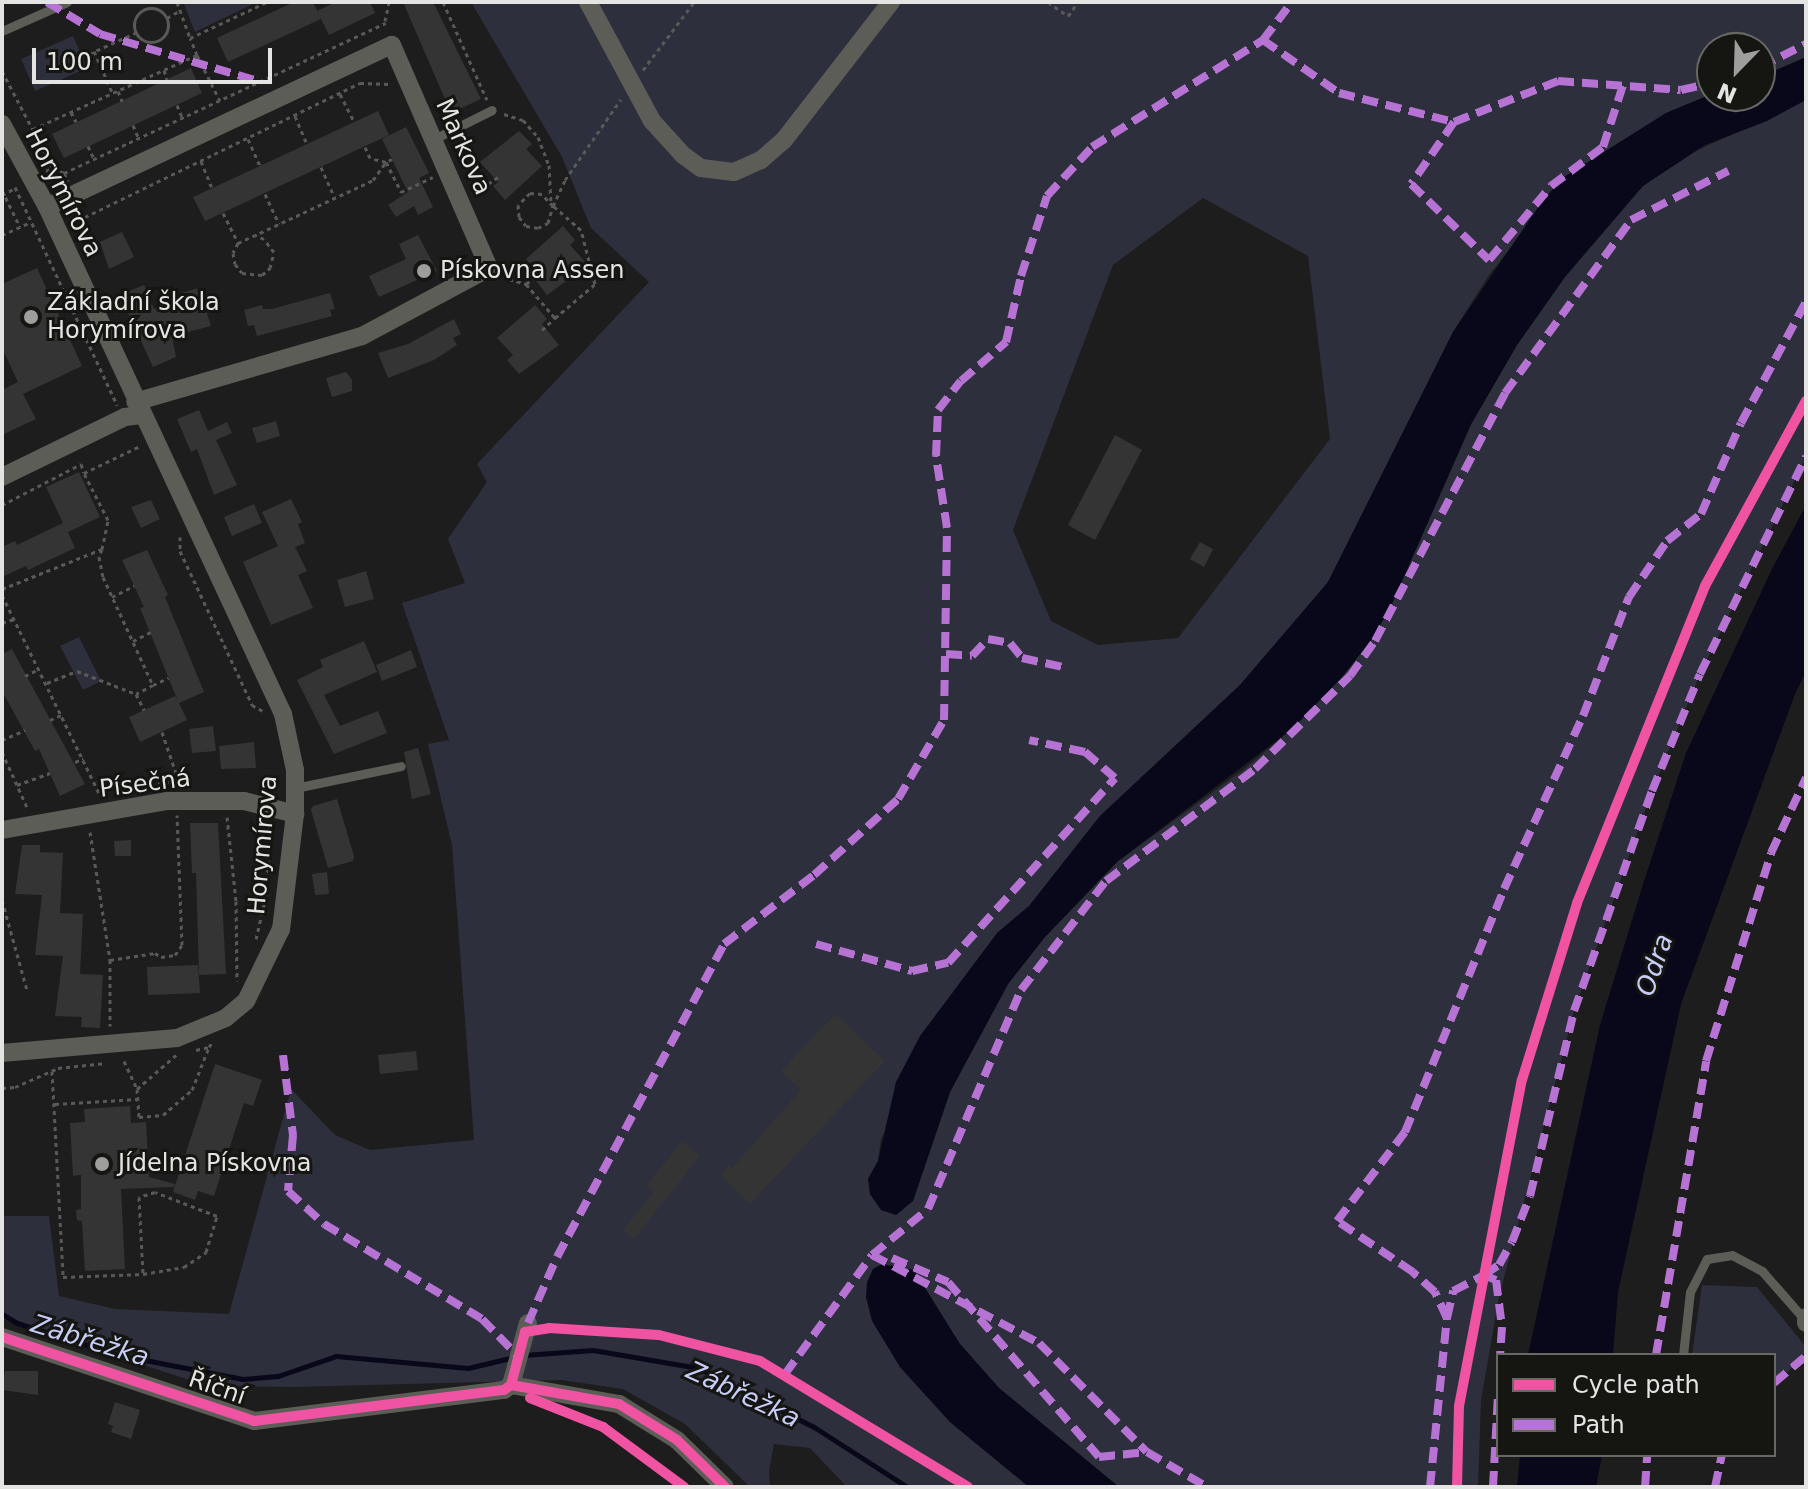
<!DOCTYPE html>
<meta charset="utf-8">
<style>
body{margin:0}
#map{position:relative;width:1808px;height:1489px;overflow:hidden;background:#1d1d1d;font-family:"DejaVu Sans",sans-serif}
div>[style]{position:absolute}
.green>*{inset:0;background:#2d2f3d}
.water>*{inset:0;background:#08081a}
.stream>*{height:5px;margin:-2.5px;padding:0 2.5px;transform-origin:2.5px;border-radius:2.5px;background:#08081a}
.building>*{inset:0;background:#343434}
.path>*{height:3px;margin-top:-1.5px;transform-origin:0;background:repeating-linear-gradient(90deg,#595957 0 4px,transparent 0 8px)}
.path>.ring{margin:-1.5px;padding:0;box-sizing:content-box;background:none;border:3px solid #595957;border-radius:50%}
.service>*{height:9px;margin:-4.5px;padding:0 4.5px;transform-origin:4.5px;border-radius:4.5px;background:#5d5d58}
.minor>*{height:18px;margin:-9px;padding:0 9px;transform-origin:9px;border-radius:9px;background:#5d5d58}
.quiet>*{height:8px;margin-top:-4px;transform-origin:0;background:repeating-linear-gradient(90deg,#b673d3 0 16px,transparent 0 24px)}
.cycleway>*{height:10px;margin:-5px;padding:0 5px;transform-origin:5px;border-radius:5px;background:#f153a3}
.dots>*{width:22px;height:22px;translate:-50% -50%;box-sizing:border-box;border:4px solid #151512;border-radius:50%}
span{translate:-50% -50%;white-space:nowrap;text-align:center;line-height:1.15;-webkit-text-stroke:6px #151512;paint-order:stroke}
.street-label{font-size:24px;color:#e4e4e2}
.poi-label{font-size:24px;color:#e4e4e2}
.left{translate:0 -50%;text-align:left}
.water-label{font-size:26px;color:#c8cdf8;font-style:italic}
.frame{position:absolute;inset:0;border:4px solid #e4e4e2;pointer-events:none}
.legend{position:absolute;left:1496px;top:1353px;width:280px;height:104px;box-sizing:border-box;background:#151512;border:2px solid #686865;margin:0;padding:10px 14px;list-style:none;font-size:24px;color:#e4e4e2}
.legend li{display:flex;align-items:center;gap:16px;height:40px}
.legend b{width:40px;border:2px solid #686865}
.north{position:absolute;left:1696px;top:32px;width:80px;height:80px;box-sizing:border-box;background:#151512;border:2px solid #686865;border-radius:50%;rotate:203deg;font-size:22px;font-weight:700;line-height:32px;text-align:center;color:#e4e4e2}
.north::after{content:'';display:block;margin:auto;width:28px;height:36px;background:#9e9e9d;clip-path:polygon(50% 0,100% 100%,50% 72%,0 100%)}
.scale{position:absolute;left:32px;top:48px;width:240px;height:36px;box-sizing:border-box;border:4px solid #e4e4e2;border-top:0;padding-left:10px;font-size:24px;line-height:28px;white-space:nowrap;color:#e4e4e2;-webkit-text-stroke:6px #151512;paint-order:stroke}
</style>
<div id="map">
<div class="green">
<div style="clip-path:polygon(183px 2px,257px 2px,195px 32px)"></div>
<div style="clip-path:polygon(evenodd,471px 2px,1806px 2px,1806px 57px,1760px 77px,1760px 48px,1712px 48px,1712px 94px,1666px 113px,1515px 242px,1489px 275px,1453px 332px,1328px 582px,1240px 685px,1100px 816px,1029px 906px,997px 933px,881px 1139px,878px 1161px,868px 1179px,913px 1201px,950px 1092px,1008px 984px,1045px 937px,1117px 862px,1243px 770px,1293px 728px,1342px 677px,1391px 606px,1471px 425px,1517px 345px,1565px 277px,1619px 211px,1643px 186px,1683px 157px,1806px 100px,1806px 457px,1700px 674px,1652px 791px,1574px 1011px,1499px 1297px,1481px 1400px,1478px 1487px,1119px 1487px,999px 1388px,960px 1344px,938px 1313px,873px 1269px,866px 1297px,900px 1367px,950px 1422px,1029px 1487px,847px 1487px,810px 1448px,774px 1444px,769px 1471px,770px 1487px,750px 1487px,685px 1424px,623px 1389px,561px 1380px,294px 1387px,208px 1386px,2px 1319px,2px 1216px,49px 1216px,59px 1296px,115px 1309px,229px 1314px,291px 1089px,335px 1135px,370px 1150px,474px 1140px,452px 845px,428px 744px,449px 740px,402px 603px,465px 583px,448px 539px,487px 482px,477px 464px,649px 282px,591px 228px,562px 157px,471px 2px,1203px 198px,1308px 256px,1330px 439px,1178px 638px,1098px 645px,1051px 621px,1013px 530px,1113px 265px,1203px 198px)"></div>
<div style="clip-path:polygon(73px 36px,87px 68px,35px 91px,21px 59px)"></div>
<div style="clip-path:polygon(79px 637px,101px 681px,83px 690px,60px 646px)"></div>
<div style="clip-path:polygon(1702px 1285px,1757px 1287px,1806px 1347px,1806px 1354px,1774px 1385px,1774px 1355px,1692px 1355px)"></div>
</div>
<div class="water">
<div style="clip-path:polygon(1806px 57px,1806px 100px,1767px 121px,1705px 145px,1643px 186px,1565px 277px,1517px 345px,1471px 424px,1391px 606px,1373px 638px,1342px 677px,1293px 728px,1117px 862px,1045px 937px,1008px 984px,950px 1092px,913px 1201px,896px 1215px,881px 1210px,870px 1194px,868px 1179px,878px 1161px,896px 1082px,920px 1036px,997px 933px,1029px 906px,1100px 816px,1240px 685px,1328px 582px,1453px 332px,1543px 200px,1564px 177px,1666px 113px,1712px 94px,1760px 96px,1760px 77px)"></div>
<div style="clip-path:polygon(1806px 505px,1806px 672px,1795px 694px,1681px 1004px,1618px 1292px,1613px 1355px,1528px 1355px,1600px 1025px,1644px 881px,1686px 753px,1772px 569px)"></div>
<div style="clip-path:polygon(882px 1264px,914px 1270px,960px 1344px,999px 1388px,1119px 1487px,1029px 1487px,950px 1422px,900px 1367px,872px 1321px,866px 1297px,867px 1282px,873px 1269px)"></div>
<div style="clip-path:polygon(1520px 1455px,1602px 1455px,1596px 1487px,1517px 1487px)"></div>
</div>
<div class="stream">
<div style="left:2px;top:1314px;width:17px;rotate:31deg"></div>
<div style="left:17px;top:1323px;width:107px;rotate:17.4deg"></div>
<div style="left:119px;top:1355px;width:126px;rotate:11deg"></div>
<div style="left:243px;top:1379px;width:35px;rotate:-5deg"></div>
<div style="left:278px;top:1376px;width:61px;rotate:-19deg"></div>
<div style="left:336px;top:1356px;width:133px;rotate:5.2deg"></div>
<div style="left:468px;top:1368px;width:47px;rotate:-13.4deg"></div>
<div style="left:524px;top:1355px;width:69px;rotate:-4.1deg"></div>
<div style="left:593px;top:1350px;width:107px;rotate:9.7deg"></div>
<div style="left:698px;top:1368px;width:130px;rotate:27deg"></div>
<div style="left:814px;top:1427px;width:111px;rotate:32.8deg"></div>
</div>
<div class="building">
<div style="clip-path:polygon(294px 2px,313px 2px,321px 19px,228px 62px,217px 38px)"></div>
<div style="clip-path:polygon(336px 2px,370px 2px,375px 13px,329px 35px,317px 11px)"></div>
<div style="clip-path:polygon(403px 2px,433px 2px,481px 99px,451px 113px)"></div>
<div style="clip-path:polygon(191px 68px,202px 93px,64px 158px,52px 134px)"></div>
<div style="clip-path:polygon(378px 111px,389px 135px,205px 221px,193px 197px)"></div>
<div style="clip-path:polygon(406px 127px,429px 173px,419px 178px,433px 207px,418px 215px,414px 206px,396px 217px,388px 205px,408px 192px,382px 139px)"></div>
<div style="clip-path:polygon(519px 131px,532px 144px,526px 149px,542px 166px,505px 200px,493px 186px,498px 182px,480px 162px)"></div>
<div style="clip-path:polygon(563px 226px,575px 240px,570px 245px,588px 265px,547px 295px,536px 281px,541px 276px,526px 259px)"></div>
<div style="clip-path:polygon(122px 232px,134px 257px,109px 269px,100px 242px)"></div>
<div style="clip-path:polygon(418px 235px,437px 271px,379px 297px,369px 276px,406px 259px,399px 244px)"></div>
<div style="clip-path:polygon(37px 268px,82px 366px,23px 394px,36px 419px,2px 435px,2px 390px,18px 382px,2px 348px,2px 284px)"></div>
<div style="clip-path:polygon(144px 285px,154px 309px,184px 300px,181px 293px,199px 288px,211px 326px,172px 336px,176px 357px,153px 367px,120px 295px)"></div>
<div style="clip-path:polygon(330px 293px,335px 309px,330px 310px,332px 316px,257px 336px,254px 325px,248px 326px,244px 310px,262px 305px,263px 309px,272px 309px)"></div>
<div style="clip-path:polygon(535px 305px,547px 319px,542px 324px,559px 345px,519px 374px,507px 360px,513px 355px,497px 338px)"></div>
<div style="clip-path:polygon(454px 319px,461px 334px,453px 338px,457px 345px,434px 360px,388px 378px,378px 353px,408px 344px)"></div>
<div style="clip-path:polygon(346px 372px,352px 380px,352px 391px,332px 397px,326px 378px)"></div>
<div style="clip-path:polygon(199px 410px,208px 431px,227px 422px,232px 433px,216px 440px,237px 485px,214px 495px,197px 449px,191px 452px,177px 419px)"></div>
<div style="clip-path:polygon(276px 421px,280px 436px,257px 443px,252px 428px)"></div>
<div style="clip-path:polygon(1115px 435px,1142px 450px,1095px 540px,1068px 525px)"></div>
<div style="clip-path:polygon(79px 472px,100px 517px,68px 532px,75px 548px,28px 570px,26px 566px,2px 577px,2px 547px,15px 541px,17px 545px,63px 523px,46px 487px)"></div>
<div style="clip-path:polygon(291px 499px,302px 522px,298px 524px,305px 543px,295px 547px,307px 571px,298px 575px,313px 608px,271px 625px,243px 562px,278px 546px,262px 512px)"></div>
<div style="clip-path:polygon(151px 500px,160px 519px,141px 528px,131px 507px)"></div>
<div style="clip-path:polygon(254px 504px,262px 523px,232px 536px,224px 517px)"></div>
<div style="clip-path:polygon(1200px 542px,1213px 549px,1204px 567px,1190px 559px)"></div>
<div style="clip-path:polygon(147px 550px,168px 595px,165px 597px,204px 692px,179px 703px,187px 720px,140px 742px,129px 717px,175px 696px,178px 701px,140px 608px,144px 607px,122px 560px)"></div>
<div style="clip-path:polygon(366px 571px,374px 599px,345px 607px,337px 580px)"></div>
<div style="clip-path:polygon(364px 641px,377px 672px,324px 695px,340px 726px,378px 711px,387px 733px,334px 754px,297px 680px,323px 667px,320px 660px)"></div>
<div style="clip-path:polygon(12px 649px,85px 784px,60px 796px,39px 749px,35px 751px,2px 691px,2px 654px)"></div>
<div style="clip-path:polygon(411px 650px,417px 667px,382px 681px,376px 665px)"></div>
<div style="clip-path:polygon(213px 726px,216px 751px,192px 753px,189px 729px)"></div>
<div style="clip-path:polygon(254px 742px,256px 768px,221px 769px,219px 746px)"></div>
<div style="clip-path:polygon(418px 748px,431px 794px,412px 799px,404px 752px)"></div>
<div style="clip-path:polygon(337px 799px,354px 856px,353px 861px,328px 868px,311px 810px,313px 806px)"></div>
<div style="clip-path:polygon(190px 823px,218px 823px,226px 974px,199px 975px,196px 873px,192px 873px)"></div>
<div style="clip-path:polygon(131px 840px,131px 856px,115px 856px,114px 841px)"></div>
<div style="clip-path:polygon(22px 845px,40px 845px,40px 852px,63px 853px,60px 913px,83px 914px,80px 974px,103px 975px,100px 1028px,81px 1027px,82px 1017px,55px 1016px,63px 956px,35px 955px,42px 895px,15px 894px)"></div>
<div style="clip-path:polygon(327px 872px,329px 894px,315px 895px,312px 874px)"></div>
<div style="clip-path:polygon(198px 965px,200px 993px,148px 995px,147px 967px)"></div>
<div style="clip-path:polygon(835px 1014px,885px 1061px,750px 1204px,720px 1175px,729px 1165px,732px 1168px,801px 1090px,781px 1071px)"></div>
<div style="clip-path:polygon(416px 1051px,418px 1070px,380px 1074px,378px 1055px)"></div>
<div style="clip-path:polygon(215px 1064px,262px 1080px,253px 1106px,244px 1103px,214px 1196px,198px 1191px,195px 1200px,173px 1192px)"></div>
<div style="clip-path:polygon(130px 1106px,131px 1123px,146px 1122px,149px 1177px,175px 1184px,174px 1187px,121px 1189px,125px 1269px,85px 1271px,82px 1221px,77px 1220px,76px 1210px,81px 1209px,81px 1175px,73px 1176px,70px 1123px,85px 1122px,84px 1109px)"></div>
<div style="clip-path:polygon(682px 1141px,700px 1156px,634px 1239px,623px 1230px,654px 1192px,646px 1186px)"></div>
<div style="clip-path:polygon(5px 1371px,38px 1371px,38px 1395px,2px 1390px)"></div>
<div style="clip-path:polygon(115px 1402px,140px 1410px,131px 1439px,111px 1432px,113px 1426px,108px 1424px)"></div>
</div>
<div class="path">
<div style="left:177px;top:2px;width:38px;rotate:70deg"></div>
<div style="left:443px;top:2px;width:107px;rotate:65.8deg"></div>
<div style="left:1048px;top:2px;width:24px;rotate:35deg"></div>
<div style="left:1068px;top:16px;width:17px;rotate:-54deg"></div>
<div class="ring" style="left:134px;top:8px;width:31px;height:31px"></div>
<div style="left:167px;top:18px;width:16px;rotate:-30deg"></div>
<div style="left:385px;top:21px;width:19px;rotate:-78deg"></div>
<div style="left:94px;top:51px;width:45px;rotate:66.3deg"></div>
<div style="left:197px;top:55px;width:51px;rotate:63.4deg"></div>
<div style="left:82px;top:57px;width:58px;rotate:-24.4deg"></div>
<div style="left:164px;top:70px;width:10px;rotate:73deg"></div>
<div style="left:643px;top:70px;width:85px;rotate:-53.1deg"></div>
<div style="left:2px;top:71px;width:110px;rotate:62.3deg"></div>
<div style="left:118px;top:91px;width:11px;rotate:68deg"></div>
<div style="left:340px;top:94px;width:31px;rotate:63deg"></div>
<div style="left:177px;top:105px;width:15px;rotate:67deg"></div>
<div style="left:71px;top:112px;width:11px;rotate:63deg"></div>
<div style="left:504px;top:114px;width:20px;rotate:18deg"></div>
<div style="left:523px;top:120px;width:23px;rotate:49deg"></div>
<div style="left:538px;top:137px;width:30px;rotate:69deg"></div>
<div style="left:549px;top:165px;width:36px;rotate:87deg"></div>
<div style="left:295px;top:116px;width:30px;rotate:67deg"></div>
<div style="left:133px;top:125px;width:15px;rotate:67deg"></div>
<div style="left:33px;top:129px;width:180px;rotate:-24.3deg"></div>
<div style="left:197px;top:55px;width:18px;rotate:-112deg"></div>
<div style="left:190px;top:38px;width:85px;rotate:-25.1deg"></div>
<div style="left:248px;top:139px;width:30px;rotate:66deg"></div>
<div style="left:88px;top:146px;width:14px;rotate:65deg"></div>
<div style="left:392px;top:159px;width:7px;rotate:153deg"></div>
<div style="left:386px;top:162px;width:34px;rotate:63deg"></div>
<div style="left:401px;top:192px;width:35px;rotate:-25deg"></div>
<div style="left:201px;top:161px;width:29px;rotate:68deg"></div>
<div style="left:321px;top:167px;width:34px;rotate:66deg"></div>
<div style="left:46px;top:171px;width:8px;rotate:-23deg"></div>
<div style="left:53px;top:168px;width:12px;rotate:24deg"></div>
<div style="left:64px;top:173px;width:9px;rotate:63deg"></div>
<div style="left:64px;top:173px;width:355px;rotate:-25deg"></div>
<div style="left:15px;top:187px;width:241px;rotate:64.9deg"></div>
<div style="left:2px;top:190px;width:41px;rotate:64.1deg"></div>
<div style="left:475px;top:193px;width:28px;rotate:-35deg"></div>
<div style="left:265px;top:194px;width:33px;rotate:65deg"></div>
<div style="left:2px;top:195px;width:15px;rotate:-28deg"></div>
<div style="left:223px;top:213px;width:34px;rotate:63deg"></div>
<div style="left:238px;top:243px;width:149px;rotate:-25deg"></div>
<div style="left:373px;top:180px;width:22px;rotate:-54deg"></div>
<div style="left:386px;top:162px;width:16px;rotate:-166deg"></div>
<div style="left:370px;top:158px;width:12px;rotate:-114deg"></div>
<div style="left:77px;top:231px;width:16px;rotate:-60deg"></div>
<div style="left:85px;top:217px;width:306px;rotate:-26deg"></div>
<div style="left:360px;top:83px;width:30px;rotate:2deg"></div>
<div style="left:2px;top:235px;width:32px;rotate:-24deg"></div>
<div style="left:238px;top:243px;width:11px;rotate:117deg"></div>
<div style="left:233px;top:253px;width:11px;rotate:80deg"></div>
<div style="left:235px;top:264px;width:11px;rotate:52deg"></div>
<div style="left:242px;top:273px;width:20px;rotate:6deg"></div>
<div style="left:262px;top:275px;width:11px;rotate:-41deg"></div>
<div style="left:270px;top:268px;width:16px;rotate:-76deg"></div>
<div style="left:274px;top:252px;width:16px;rotate:-128deg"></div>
<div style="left:264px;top:239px;width:10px;rotate:-156deg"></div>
<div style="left:505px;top:272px;width:8px;rotate:60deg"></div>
<div style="left:509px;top:279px;width:18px;rotate:16deg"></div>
<div style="left:526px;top:284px;width:45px;rotate:49.5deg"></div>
<div style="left:555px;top:318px;width:52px;rotate:-40.4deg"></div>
<div style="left:595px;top:284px;width:56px;rotate:-104.5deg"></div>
<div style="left:581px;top:230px;width:37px;rotate:-139deg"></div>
<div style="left:553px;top:206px;width:16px;rotate:-133deg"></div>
<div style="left:542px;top:194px;width:12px;rotate:-175deg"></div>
<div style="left:530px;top:193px;width:17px;rotate:135deg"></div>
<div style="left:518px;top:205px;width:12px;rotate:85deg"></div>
<div style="left:519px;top:217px;width:11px;rotate:52deg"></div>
<div style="left:526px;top:226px;width:12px;rotate:9deg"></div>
<div style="left:538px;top:228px;width:11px;rotate:-27deg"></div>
<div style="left:548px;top:223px;width:18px;rotate:-74deg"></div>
<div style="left:553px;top:206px;width:29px;rotate:-65deg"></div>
<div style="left:565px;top:180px;width:98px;rotate:-55.3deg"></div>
<div style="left:526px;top:284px;width:19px;rotate:-39deg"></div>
<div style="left:542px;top:330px;width:18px;rotate:-43deg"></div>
<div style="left:2px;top:505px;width:89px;rotate:-27.4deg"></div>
<div style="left:81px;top:464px;width:9px;rotate:72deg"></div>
<div style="left:84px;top:473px;width:62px;rotate:-25.7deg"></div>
<div style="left:180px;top:537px;width:14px;rotate:90deg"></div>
<div style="left:180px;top:551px;width:170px;rotate:64.9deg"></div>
<div style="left:252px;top:705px;width:13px;rotate:29deg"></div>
<div style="left:102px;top:549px;width:9px;rotate:111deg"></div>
<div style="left:99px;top:557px;width:20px;rotate:79deg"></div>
<div style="left:103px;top:577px;width:119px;rotate:65.2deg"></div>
<div style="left:153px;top:685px;width:19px;rotate:152deg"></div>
<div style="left:136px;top:694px;width:18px;rotate:63deg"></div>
<div style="left:2px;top:589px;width:108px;rotate:-21.8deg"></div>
<div style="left:102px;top:549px;width:30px;rotate:-78deg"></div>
<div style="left:108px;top:520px;width:53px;rotate:-117.1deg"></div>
<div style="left:2px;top:595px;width:223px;rotate:63.9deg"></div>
<div style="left:112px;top:597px;width:25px;rotate:-27deg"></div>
<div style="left:2px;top:623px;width:13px;rotate:-18deg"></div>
<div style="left:133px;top:641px;width:20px;rotate:-27deg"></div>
<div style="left:25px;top:676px;width:16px;rotate:-27deg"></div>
<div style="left:47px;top:683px;width:32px;rotate:-22deg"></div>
<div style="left:77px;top:671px;width:63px;rotate:21.3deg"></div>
<div style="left:153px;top:685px;width:17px;rotate:-25deg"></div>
<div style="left:50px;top:720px;width:12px;rotate:-24deg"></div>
<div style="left:162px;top:732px;width:56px;rotate:71.2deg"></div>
<div style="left:2px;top:740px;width:25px;rotate:-23deg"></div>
<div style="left:2px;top:752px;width:60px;rotate:65.6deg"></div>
<div style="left:75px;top:762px;width:9px;rotate:-21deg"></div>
<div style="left:158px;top:784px;width:20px;rotate:-11deg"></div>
<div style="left:17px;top:785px;width:35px;rotate:-20deg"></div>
<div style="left:227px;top:817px;width:84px;rotate:83.9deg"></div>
<div style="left:236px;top:901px;width:80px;rotate:89.3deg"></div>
<div style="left:90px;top:832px;width:130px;rotate:81.1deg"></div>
<div style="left:110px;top:960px;width:66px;rotate:90deg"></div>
<div style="left:2px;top:900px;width:93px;rotate:74.5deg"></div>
<div style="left:256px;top:939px;width:44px;rotate:-76.9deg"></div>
<div style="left:266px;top:896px;width:72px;rotate:-86deg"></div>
<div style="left:110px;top:960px;width:46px;rotate:-8.8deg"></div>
<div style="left:155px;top:953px;width:7px;rotate:34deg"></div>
<div style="left:161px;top:957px;width:14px;rotate:-8deg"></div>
<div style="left:175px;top:955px;width:12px;rotate:-55deg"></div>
<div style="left:182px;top:945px;width:130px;rotate:-92.2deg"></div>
<div style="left:196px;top:1050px;width:13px;rotate:-13deg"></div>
<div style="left:209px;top:1047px;width:7px;rotate:-56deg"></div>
<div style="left:124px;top:1061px;width:31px;rotate:65deg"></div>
<div style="left:137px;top:1089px;width:28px;rotate:86deg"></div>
<div style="left:139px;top:1117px;width:24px;rotate:-5deg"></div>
<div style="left:163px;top:1115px;width:38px;rotate:-41deg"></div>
<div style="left:192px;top:1090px;width:46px;rotate:-68.4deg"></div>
<div style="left:52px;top:1071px;width:206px;rotate:86.9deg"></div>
<div style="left:63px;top:1277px;width:80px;rotate:-2.1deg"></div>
<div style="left:143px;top:1274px;width:42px;rotate:-9.7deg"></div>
<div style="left:184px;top:1267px;width:27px;rotate:-34deg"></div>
<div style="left:206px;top:1252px;width:38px;rotate:-73deg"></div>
<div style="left:217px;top:1216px;width:66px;rotate:-158.8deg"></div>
<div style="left:155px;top:1192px;width:17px;rotate:163deg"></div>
<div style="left:139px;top:1197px;width:77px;rotate:87deg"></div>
<div style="left:2px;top:1088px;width:13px;rotate:-4deg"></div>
<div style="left:15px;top:1087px;width:47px;rotate:-23.8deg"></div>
<div style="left:58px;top:1068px;width:48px;rotate:-5.9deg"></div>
<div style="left:137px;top:1089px;width:52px;rotate:-41.1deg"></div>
<div style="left:55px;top:1104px;width:83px;rotate:-3.4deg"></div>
</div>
<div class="service">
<div style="left:2px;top:31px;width:71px;rotate:-24deg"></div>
<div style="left:430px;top:141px;width:69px;rotate:-26.6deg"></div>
<div style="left:295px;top:788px;width:108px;rotate:-11.7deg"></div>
<div style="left:1683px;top:1355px;width:63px;rotate:-83.7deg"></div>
<div style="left:1690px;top:1292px;width:37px;rotate:-63deg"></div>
<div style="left:1707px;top:1259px;width:25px;rotate:-9deg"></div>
<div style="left:1732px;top:1255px;width:34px;rotate:28deg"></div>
<div style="left:1762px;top:1271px;width:64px;rotate:48.8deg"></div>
</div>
<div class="minor">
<div style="left:588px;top:2px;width:135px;rotate:61.7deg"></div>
<div style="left:652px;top:121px;width:46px;rotate:47.6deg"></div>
<div style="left:683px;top:155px;width:22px;rotate:36deg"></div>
<div style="left:701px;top:168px;width:33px;rotate:7deg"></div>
<div style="left:734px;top:172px;width:30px;rotate:-24deg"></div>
<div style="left:761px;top:160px;width:30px;rotate:-41deg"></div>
<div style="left:784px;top:140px;width:175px;rotate:-52.2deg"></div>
<div style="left:2px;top:124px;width:94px;rotate:61.5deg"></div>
<div style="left:47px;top:207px;width:559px;rotate:65.04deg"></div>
<div style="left:283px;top:714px;width:57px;rotate:77.9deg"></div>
<div style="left:295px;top:770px;width:44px;rotate:90deg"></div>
<div style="left:295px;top:814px;width:116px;rotate:96.9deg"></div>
<div style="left:281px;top:929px;width:80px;rotate:115.9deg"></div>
<div style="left:246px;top:1001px;width:26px;rotate:140deg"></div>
<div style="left:226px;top:1018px;width:53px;rotate:157.8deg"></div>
<div style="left:177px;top:1038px;width:176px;rotate:175.1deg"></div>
<div style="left:47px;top:207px;width:381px;rotate:-25.2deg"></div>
<div style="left:392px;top:45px;width:243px;rotate:66.5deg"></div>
<div style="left:489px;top:268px;width:144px;rotate:151.8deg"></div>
<div style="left:362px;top:336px;width:236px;rotate:163.8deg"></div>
<div style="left:2px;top:477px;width:137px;rotate:-26deg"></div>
<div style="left:125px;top:417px;width:16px;rotate:-7deg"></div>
<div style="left:2px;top:830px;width:168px;rotate:-10deg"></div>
<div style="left:167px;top:801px;width:77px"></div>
<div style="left:244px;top:801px;width:53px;rotate:14.3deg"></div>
<div style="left:1806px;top:1317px;width:6px;rotate:90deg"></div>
<div style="left:2px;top:1337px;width:266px;rotate:18.4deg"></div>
<div style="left:254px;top:1421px;width:252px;rotate:-7.1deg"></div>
<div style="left:504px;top:1390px;width:9px;rotate:-36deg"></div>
<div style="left:511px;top:1385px;width:64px;rotate:-74.7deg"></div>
<div style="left:511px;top:1385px;width:110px;rotate:10deg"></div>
<div style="left:619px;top:1404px;width:68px;rotate:31.8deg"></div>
<div style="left:677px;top:1440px;width:67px;rotate:44.4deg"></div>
</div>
<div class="quiet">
<div style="left:47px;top:2px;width:62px;rotate:31.1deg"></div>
<div style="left:100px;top:34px;width:168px;rotate:16.6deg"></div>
<div style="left:1263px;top:40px;width:93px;rotate:34.9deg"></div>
<div style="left:1339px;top:93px;width:119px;rotate:14.2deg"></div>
<div style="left:1454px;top:122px;width:112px;rotate:-21.5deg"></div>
<div style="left:1558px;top:81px;width:123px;rotate:4.2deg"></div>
<div style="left:1681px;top:90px;width:32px;rotate:-13deg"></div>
<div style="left:1760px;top:67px;width:51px;rotate:-26.6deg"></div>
<div style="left:1454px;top:122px;width:75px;rotate:124.7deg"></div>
<div style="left:1411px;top:184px;width:109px;rotate:44.3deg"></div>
<div style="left:1489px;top:260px;width:97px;rotate:-50deg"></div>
<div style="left:1551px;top:186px;width:65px;rotate:-36.9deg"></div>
<div style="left:1603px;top:147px;width:65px;rotate:-72.1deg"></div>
<div style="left:946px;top:654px;width:26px;rotate:4deg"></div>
<div style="left:972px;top:656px;width:23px;rotate:-47deg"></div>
<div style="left:988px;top:639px;width:22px;rotate:10deg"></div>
<div style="left:1010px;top:643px;width:19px;rotate:51deg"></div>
<div style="left:1022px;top:658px;width:46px;rotate:12.5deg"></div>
<div style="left:816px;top:944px;width:100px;rotate:15.7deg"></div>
<div style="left:912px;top:971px;width:37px;rotate:-13deg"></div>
<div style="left:948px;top:963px;width:249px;rotate:-47.9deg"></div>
<div style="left:1115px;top:778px;width:40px;rotate:-139deg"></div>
<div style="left:1085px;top:752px;width:57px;rotate:-167.9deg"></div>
<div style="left:283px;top:1055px;width:81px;rotate:82.9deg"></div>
<div style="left:293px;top:1135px;width:56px;rotate:95.1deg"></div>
<div style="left:288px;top:1191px;width:49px;rotate:42.5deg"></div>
<div style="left:324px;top:1224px;width:184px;rotate:31deg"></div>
<div style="left:482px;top:1319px;width:52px;rotate:45.8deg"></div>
<div style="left:872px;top:1255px;width:189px;rotate:27.8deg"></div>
<div style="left:1039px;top:1343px;width:153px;rotate:45.3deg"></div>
<div style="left:1147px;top:1452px;width:69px;rotate:30.3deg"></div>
<div style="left:892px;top:1258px;width:61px;rotate:23.2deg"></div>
<div style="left:948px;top:1282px;width:231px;rotate:49.2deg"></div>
<div style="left:1099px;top:1457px;width:48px;rotate:-5.9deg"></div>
<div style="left:1484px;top:1275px;width:18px;rotate:-34deg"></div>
<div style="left:1499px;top:1265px;width:26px;rotate:-61deg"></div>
<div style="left:1512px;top:1242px;width:49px;rotate:-68.6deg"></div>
<div style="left:1530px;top:1196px;width:190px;rotate:-76.6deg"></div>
<div style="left:1574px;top:1011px;width:233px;rotate:-70.5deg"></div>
<div style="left:1652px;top:791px;width:126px;rotate:-67.7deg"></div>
<div style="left:1700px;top:674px;width:242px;rotate:-64deg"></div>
<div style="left:1447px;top:1318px;width:29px;rotate:-115deg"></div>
<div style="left:1435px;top:1292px;width:30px;rotate:-138deg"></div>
<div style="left:1413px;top:1272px;width:92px;rotate:-146.1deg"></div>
<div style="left:1337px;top:1221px;width:112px;rotate:-52.6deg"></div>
<div style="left:1405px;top:1132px;width:262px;rotate:-67.8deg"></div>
<div style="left:1504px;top:889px;width:190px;rotate:-65.5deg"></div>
<div style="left:1583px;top:716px;width:128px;rotate:-68.9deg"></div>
<div style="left:1629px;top:597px;width:68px;rotate:-55.8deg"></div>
<div style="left:1667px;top:541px;width:43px;rotate:-38.5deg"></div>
<div style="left:1701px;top:514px;width:99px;rotate:-66.3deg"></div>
<div style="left:1741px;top:423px;width:137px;rotate:-61.8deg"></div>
<div style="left:528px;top:1323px;width:72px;rotate:-66.3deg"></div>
<div style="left:557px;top:1257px;width:355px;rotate:-61.9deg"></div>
<div style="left:724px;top:944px;width:113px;rotate:-37.5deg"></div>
<div style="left:814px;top:875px;width:113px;rotate:-42.1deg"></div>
<div style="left:898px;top:799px;width:91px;rotate:-59.8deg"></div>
<div style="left:944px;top:720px;width:192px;rotate:-89.1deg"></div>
<div style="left:947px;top:528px;width:73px;rotate:-98.7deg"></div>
<div style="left:936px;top:456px;width:46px;rotate:-87.5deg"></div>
<div style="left:938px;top:410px;width:37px;rotate:-52deg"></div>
<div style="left:961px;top:381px;width:60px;rotate:-40.9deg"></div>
<div style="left:1006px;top:342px;width:68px;rotate:-77.2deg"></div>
<div style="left:1021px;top:276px;width:84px;rotate:-72deg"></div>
<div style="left:1047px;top:196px;width:67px;rotate:-47.4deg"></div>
<div style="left:1092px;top:147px;width:202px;rotate:-32deg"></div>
<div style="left:1263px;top:40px;width:48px;rotate:-52.7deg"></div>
<div style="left:1656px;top:1355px;width:298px;rotate:-80.3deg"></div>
<div style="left:1706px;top:1061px;width:218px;rotate:-72.6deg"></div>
<div style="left:1771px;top:853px;width:83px;rotate:-65deg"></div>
<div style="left:785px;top:1374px;width:147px;rotate:-53.8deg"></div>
<div style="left:872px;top:1255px;width:72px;rotate:-39.4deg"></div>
<div style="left:928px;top:1209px;width:238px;rotate:-67deg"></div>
<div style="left:1021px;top:990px;width:138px;rotate:-52.1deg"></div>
<div style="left:1106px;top:881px;width:186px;rotate:-36.9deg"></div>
<div style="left:1255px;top:769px;width:133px;rotate:-44.4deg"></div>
<div style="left:1350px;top:676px;width:43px;rotate:-54.5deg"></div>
<div style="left:1375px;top:641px;width:280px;rotate:-62.3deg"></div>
<div style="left:1505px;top:393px;width:214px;rotate:-53.9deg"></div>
<div style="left:1631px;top:220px;width:109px;rotate:-26.8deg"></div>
<div style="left:1774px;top:1383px;width:42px;rotate:-40.2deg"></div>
<div style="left:1430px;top:1487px;width:170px;rotate:-84.3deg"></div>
<div style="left:1447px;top:1318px;width:28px;rotate:-77deg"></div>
<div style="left:1453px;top:1291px;width:35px;rotate:-27deg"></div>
<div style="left:1484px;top:1275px;width:13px;rotate:23deg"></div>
<div style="left:1496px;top:1280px;width:47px;rotate:82.7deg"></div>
<div style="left:1502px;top:1327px;width:28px;rotate:94deg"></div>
<div style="left:1493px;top:1487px;width:93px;rotate:-86.9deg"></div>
<div style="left:1645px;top:1487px;width:32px;rotate:-86deg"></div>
<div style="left:1715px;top:1487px;width:33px;rotate:-78deg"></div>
</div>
<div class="cycleway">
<div style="left:2px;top:1337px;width:266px;rotate:18.4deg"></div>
<div style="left:254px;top:1421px;width:252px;rotate:-7.1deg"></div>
<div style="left:504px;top:1390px;width:9px;rotate:-36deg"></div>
<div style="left:511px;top:1385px;width:55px;rotate:-75.2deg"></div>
<div style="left:525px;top:1332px;width:24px;rotate:-9deg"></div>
<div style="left:549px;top:1328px;width:110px;rotate:3.6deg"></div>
<div style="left:659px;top:1335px;width:104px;rotate:14.4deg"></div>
<div style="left:760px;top:1361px;width:243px;rotate:31.2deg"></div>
<div style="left:511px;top:1385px;width:110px;rotate:10deg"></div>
<div style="left:619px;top:1404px;width:68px;rotate:31.8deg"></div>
<div style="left:677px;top:1440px;width:67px;rotate:44.4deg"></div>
<div style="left:530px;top:1398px;width:79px;rotate:21.7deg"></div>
<div style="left:603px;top:1427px;width:101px;rotate:36.5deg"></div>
<div style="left:1457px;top:1487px;width:81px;rotate:-88.6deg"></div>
<div style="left:1459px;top:1406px;width:332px;rotate:-79.1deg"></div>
<div style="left:1522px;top:1080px;width:185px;rotate:-72.7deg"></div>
<div style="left:1577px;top:903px;width:342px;rotate:-68deg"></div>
<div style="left:1705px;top:586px;width:211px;rotate:-61.4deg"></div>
</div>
<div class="dots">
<div style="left:424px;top:271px;background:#9e9e9d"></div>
<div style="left:31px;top:317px;background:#9e9e9d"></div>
<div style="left:102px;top:1164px;background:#9e9e9d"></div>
</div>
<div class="street-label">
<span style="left:463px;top:147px;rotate:66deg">Markova</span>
<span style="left:63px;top:193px;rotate:63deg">Horymírova</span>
<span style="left:145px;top:784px;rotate:-7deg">Písečná</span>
<span style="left:263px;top:845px;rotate:-85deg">Horymírova</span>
<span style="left:217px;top:1388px;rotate:19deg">Říční</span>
</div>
<div class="poi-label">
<span class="left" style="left:440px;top:271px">Pískovna Assen</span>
<span class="left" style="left:47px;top:317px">Základní škola<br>Horymírova</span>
<span class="left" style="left:118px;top:1164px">Jídelna Pískovna</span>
</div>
<div class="water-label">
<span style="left:1655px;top:965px;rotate:-71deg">Odra</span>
<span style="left:90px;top:1341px;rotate:17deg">Zábřežka</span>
<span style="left:743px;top:1395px;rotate:25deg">Zábřežka</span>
</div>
<div class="frame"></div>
<ul class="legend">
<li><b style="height:10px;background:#f153a3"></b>Cycle path</li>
<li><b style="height:10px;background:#b673d3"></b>Path</li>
</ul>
<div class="north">N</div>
<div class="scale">100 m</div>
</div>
